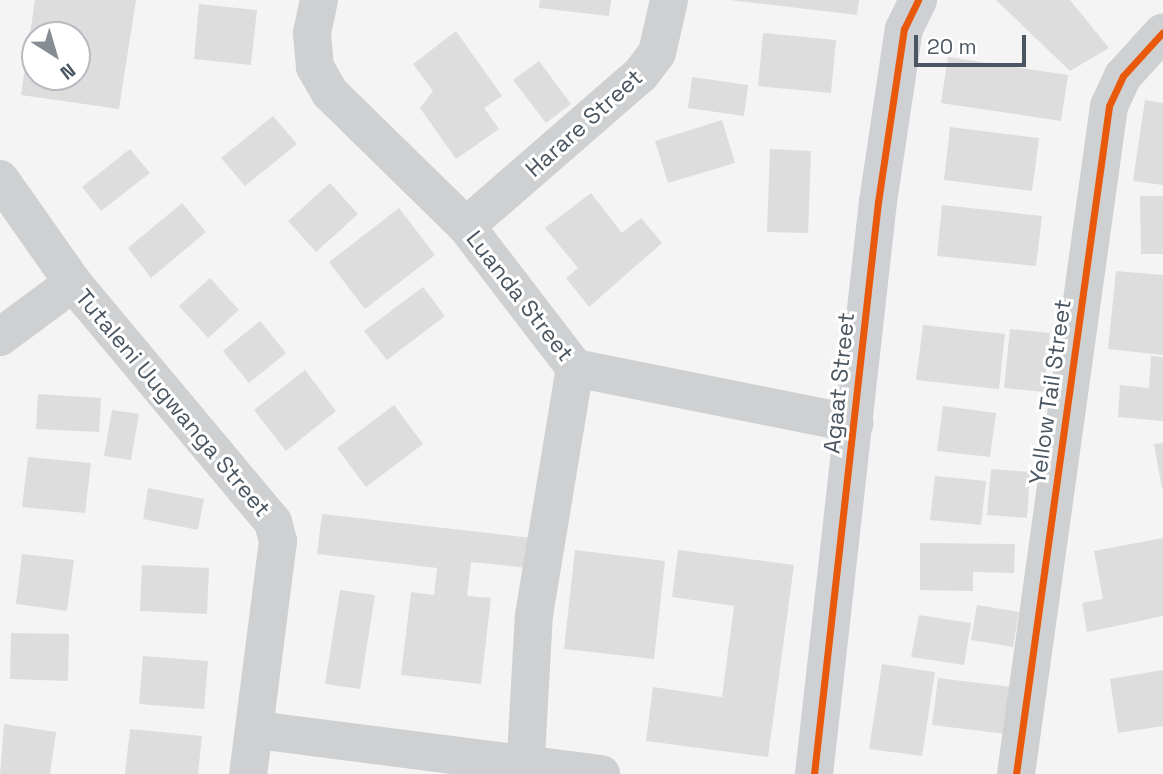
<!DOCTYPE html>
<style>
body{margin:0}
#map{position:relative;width:1163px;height:774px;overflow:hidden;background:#f4f4f4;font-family:"Space Grotesk",sans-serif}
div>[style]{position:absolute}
.building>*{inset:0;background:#ddddde}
.street>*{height:38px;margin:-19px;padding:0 19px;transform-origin:19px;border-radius:19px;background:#ced0d2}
.secondary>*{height:38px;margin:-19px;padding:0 19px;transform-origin:19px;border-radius:19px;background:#ced0d4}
.cycleway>*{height:7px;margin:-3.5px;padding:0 3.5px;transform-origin:3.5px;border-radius:3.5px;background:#e8590c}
span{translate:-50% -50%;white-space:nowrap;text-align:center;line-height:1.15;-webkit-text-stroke:6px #fff;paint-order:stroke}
.street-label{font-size:23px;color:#4a5661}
.north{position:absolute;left:21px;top:21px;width:70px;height:70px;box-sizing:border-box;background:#fff;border:2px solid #b7bbc0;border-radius:50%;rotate:143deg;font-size:19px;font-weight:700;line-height:28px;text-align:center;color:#4a5661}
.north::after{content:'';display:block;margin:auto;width:24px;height:32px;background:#868d94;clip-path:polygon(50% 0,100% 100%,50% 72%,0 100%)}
.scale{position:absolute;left:914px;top:35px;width:112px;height:32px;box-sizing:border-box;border:4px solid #4a5661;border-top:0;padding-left:9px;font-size:21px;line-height:24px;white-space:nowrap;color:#4a5661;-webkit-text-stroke:5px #fff;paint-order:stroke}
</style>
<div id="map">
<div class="building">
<div style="clip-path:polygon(evenodd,35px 0,136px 0,119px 109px,21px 95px,35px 0,35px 35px,77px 35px,77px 77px,35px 77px,35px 35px)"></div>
<div style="clip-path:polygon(540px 0,611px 0,609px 16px,539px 8px)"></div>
<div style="clip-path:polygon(730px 0,859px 0,857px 15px)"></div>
<div style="clip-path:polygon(996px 0,1070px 0,1109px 48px,1070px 71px)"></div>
<div style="clip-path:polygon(199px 4px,257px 10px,251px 65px,194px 59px)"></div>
<div style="clip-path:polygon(456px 31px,502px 96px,484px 108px,499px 129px,456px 159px,420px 108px,433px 91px,413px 64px)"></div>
<div style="clip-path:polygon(763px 33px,836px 40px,831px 93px,758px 86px)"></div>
<div style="clip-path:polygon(948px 57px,1068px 75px,1061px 121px,941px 103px)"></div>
<div style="clip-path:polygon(539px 61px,571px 104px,546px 123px,513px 80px)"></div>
<div style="clip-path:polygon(692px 77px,748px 85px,744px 116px,688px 108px)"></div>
<div style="clip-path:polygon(1145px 100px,1163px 103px,1163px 185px,1133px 181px)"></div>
<div style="clip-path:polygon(273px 116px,297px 144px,245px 186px,221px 158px)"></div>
<div style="clip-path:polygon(722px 120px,735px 163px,668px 183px,655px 141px)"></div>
<div style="clip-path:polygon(950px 127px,1039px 138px,1032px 191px,944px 180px)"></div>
<div style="clip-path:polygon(130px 149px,150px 173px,101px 211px,82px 187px)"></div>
<div style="clip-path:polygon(770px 149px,811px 151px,808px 233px,767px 232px)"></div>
<div style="clip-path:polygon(330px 183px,358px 214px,316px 252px,288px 221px)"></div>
<div style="clip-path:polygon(591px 193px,622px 233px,641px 218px,662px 243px,589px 307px,566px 278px,578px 268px,545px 228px)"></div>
<div style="clip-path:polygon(1140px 196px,1163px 196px,1163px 254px,1141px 254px)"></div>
<div style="clip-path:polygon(182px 203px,206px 232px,151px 278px,128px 248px)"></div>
<div style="clip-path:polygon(942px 205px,1042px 216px,1036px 266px,937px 256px)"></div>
<div style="clip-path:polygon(399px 208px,435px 255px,365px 309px,329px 262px)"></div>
<div style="clip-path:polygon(1116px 271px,1163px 275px,1163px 355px,1108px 349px)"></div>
<div style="clip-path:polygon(210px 278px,239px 310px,208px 338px,179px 306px)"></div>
<div style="clip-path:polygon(423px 287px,445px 316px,387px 360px,364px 331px)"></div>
<div style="clip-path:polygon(260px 321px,286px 353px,249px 383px,223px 351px)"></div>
<div style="clip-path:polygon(923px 325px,1005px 334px,999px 389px,916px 380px)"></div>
<div style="clip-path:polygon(1010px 329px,1050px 333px,1044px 392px,1004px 388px)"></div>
<div style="clip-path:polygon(1151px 356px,1163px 357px,1163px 421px,1118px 417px,1120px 385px,1149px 388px)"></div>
<div style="clip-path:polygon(305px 370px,336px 411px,286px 451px,254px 410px)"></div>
<div style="clip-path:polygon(38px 394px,101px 398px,99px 432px,36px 429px)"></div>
<div style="clip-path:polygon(394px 405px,423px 444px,366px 487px,337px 448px)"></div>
<div style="clip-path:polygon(943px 406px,996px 413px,990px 457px,937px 451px)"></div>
<div style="clip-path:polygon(112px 410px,139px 414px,131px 460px,104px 456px)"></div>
<div style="clip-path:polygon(1163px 443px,1163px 489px,1162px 489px,1154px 444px)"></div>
<div style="clip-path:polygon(28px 457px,91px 463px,85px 513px,22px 507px)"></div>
<div style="clip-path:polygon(991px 469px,1030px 472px,1027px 518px,987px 515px)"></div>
<div style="clip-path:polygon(935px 476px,986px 481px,981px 525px,930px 520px)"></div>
<div style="clip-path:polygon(148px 488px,204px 499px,198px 530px,143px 519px)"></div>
<div style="clip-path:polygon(322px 514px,532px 538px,528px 568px,471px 562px,467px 596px,491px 598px,481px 684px,401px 675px,411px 592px,434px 595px,437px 568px,317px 554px)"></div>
<div style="clip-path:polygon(1163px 538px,1163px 616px,1087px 632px,1082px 603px,1103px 599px,1094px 551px)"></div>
<div style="clip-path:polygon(920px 543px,1015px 544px,1014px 573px,973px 572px,973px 591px,920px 590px)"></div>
<div style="clip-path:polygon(575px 550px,665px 561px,654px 659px,564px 649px)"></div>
<div style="clip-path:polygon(678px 550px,794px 565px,768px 757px,646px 741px,653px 687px,722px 697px,734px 606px,672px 597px)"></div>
<div style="clip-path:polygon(22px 554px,74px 560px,67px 611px,16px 604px)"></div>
<div style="clip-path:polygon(142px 565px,209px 568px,207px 614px,140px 611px)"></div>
<div style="clip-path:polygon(340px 590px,375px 595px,360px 689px,325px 684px)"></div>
<div style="clip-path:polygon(977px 605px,1019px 612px,1013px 647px,971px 640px)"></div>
<div style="clip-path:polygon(919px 615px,971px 623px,964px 665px,911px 657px)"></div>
<div style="clip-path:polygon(11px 633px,69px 634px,68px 681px,10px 679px)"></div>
<div style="clip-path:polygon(143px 656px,208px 661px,204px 709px,139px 704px)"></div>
<div style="clip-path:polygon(882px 664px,935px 672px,922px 756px,869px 749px)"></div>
<div style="clip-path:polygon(1163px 670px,1163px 726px,1118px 733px,1110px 679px)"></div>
<div style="clip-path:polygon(938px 678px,1012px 687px,1006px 734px,932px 725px)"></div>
<div style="clip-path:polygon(4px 724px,56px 732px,50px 774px,0 774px)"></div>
<div style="clip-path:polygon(130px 729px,202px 736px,198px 774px,125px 774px)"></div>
</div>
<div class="street">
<div style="left:319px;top:0;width:34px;rotate:102deg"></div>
<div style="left:312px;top:33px;width:34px;rotate:85deg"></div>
<div style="left:315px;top:67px;width:30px;rotate:60deg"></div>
<div style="left:330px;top:93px;width:190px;rotate:44.4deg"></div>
<div style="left:466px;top:226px;width:179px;rotate:52.5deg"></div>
<div style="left:575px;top:368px;width:285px;rotate:11.3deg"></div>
<div style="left:0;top:179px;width:127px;rotate:54.9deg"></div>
<div style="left:73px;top:283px;width:312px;rotate:50.1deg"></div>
<div style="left:273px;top:522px;width:20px;rotate:75deg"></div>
<div style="left:278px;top:541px;width:235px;rotate:97.3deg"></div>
<div style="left:466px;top:226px;width:232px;rotate:-41deg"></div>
<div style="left:641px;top:74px;width:26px;rotate:-53deg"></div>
<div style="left:657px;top:53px;width:54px;rotate:-77.2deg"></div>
<div style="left:0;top:337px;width:91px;rotate:-36.5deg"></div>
<div style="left:257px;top:730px;width:347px;rotate:7.3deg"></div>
<div style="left:525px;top:774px;width:159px;rotate:-86.8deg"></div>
<div style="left:534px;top:615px;width:250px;rotate:-80.6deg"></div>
<div style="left:1016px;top:774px;width:674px;rotate:-82.07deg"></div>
<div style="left:1109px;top:106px;width:33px;rotate:-65deg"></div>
<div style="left:1123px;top:76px;width:59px;rotate:-47.7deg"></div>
</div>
<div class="secondary">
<div style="left:814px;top:774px;width:576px;rotate:-83.62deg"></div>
<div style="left:878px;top:202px;width:175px;rotate:-81.5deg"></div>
<div style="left:904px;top:29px;width:32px;rotate:-64deg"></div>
</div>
<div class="cycleway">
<div style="left:814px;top:774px;width:576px;rotate:-83.62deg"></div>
<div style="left:878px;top:202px;width:175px;rotate:-81.5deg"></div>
<div style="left:904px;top:29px;width:32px;rotate:-64deg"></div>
<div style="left:1016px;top:774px;width:674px;rotate:-82.07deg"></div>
<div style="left:1109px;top:106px;width:33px;rotate:-65deg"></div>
<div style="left:1123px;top:76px;width:59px;rotate:-47.7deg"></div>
</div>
<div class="street-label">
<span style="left:584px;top:123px;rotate:-42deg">Harare Street</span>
<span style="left:520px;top:296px;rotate:52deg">Luanda Street</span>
<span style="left:839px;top:383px;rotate:-84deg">Agaat Street</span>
<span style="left:1050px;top:392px;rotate:-82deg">Yellow Tail Street</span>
<span style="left:173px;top:403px;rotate:50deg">Tutaleni Uugwanga Street</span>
</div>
<div class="north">N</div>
<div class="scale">20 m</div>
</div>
